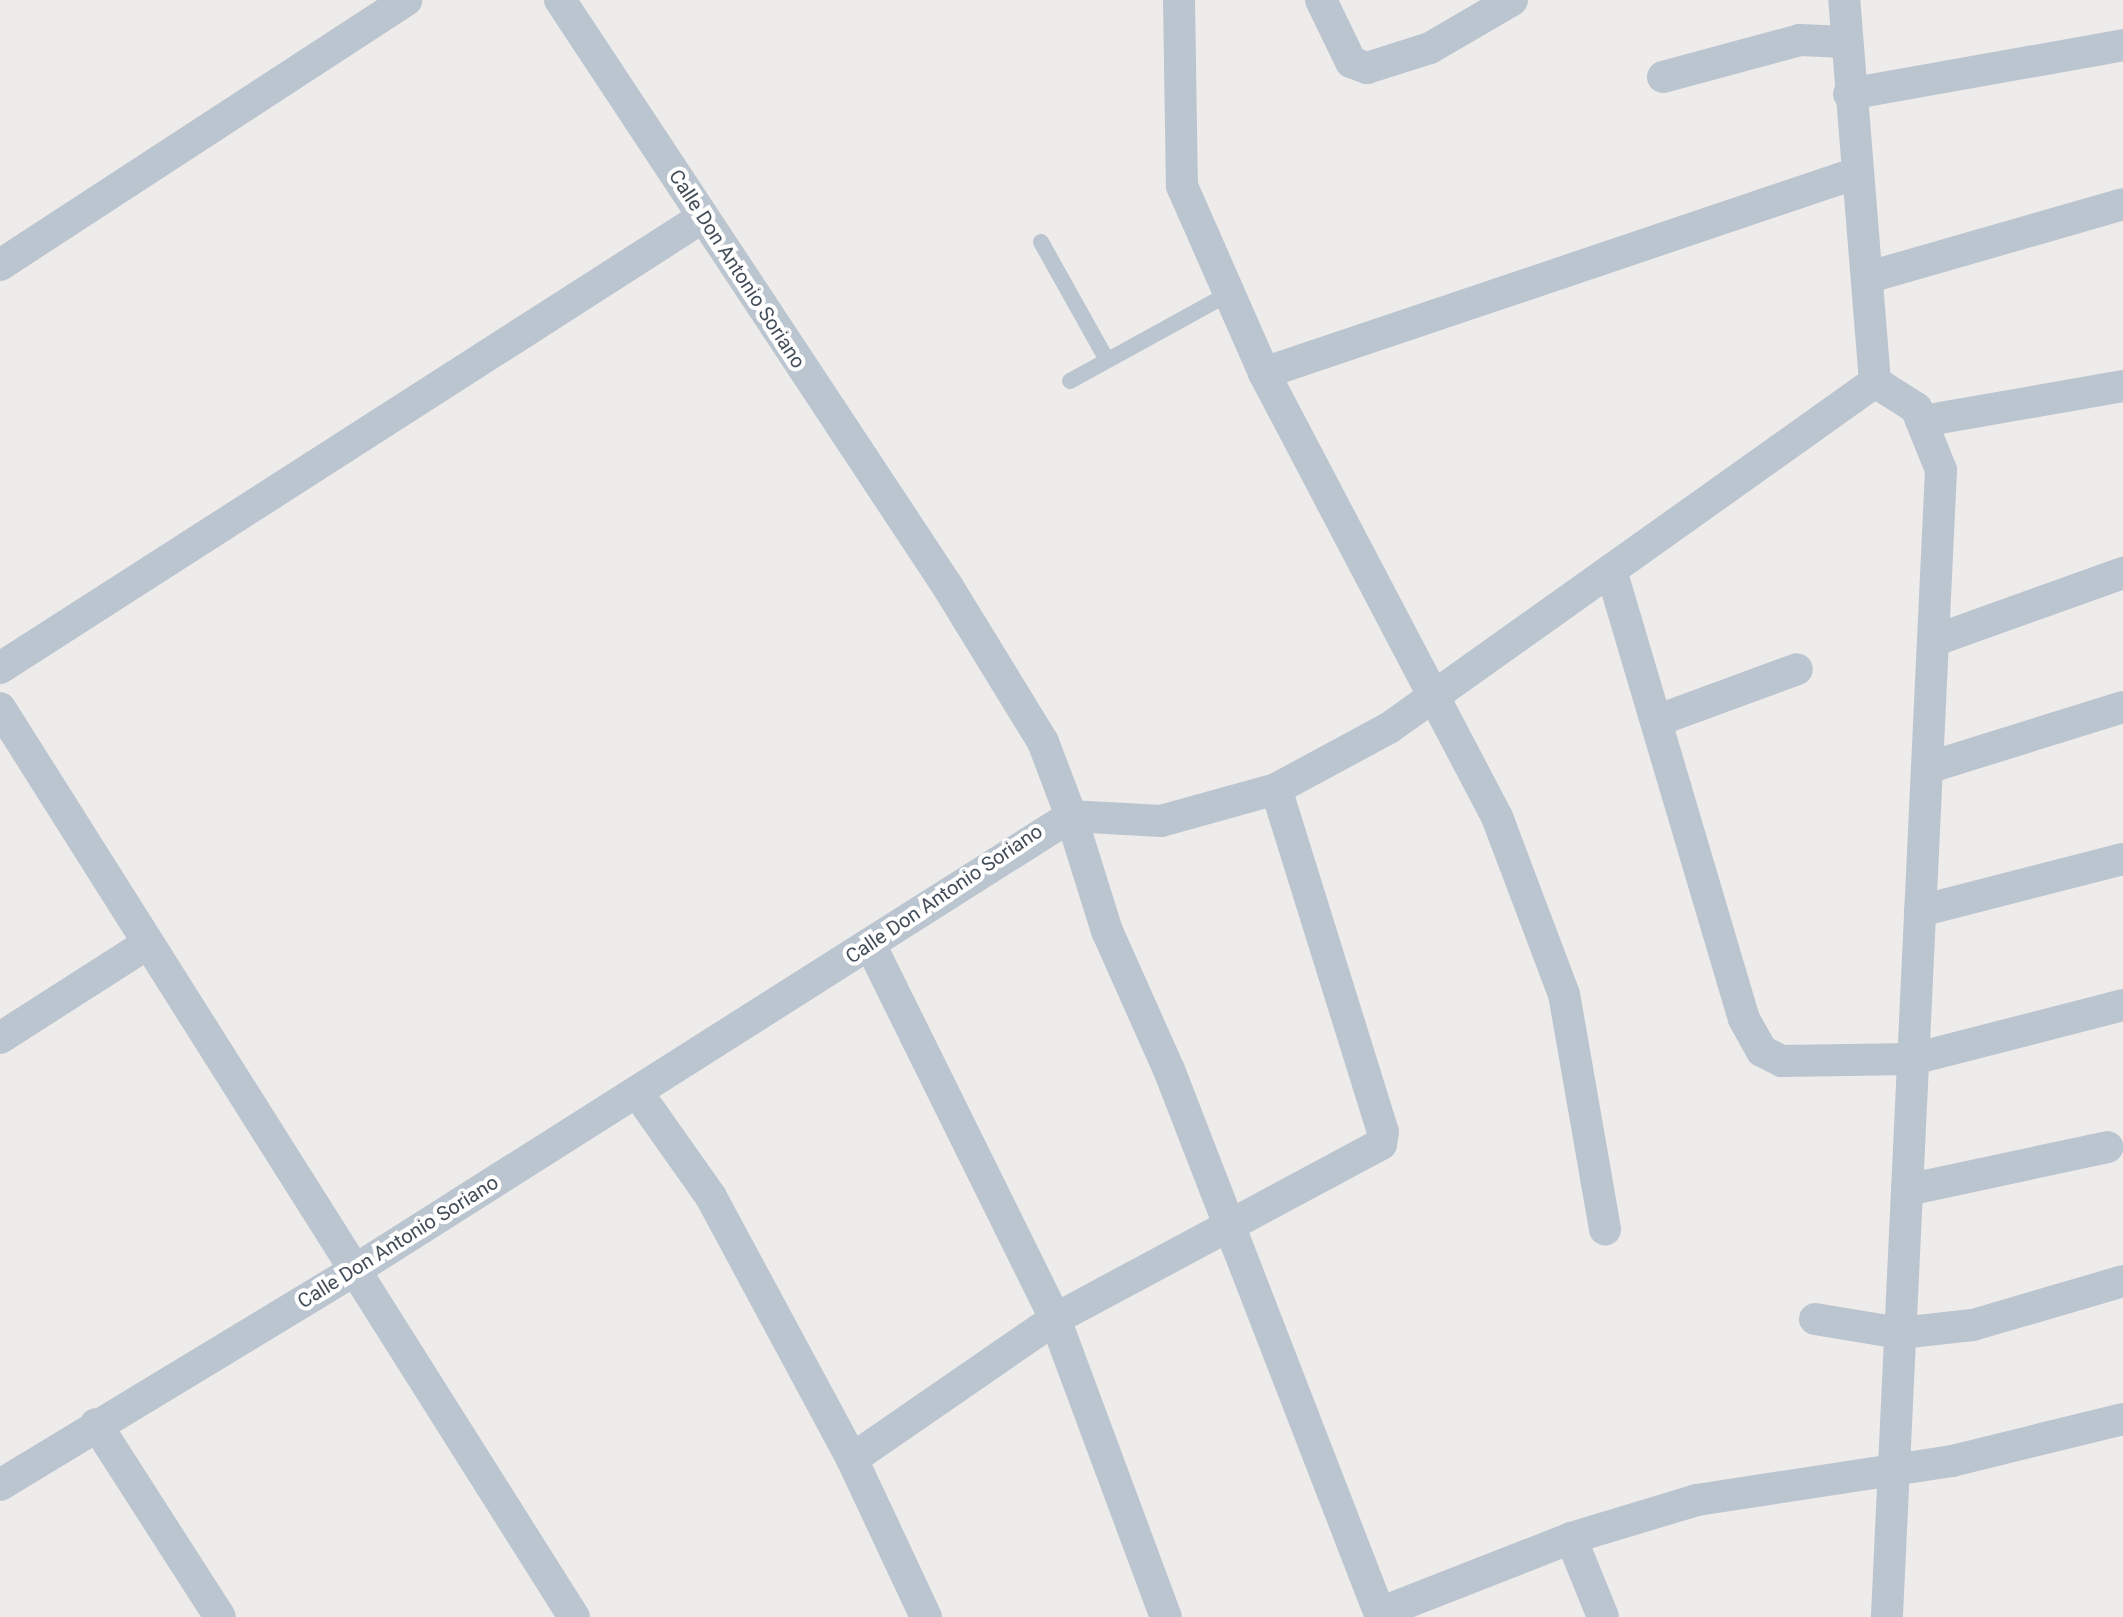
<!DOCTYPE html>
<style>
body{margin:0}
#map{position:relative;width:2123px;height:1617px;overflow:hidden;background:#eeebeb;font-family:Roboto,sans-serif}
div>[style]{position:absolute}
.service>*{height:16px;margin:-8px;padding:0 8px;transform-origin:8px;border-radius:8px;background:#bbc5cf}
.minor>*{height:32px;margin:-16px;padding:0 16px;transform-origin:16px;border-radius:16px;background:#bbc5cf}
span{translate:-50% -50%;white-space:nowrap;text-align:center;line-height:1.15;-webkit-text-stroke:8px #fff;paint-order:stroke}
.street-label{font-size:20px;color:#434e59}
</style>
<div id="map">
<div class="service">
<div style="left:1041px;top:242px;width:135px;rotate:60.8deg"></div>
<div style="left:1070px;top:381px;width:180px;rotate:-28.8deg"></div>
</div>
<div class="minor">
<div style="left:1179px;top:0;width:186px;rotate:89.1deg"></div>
<div style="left:1182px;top:186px;width:204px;rotate:66.3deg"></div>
<div style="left:1264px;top:373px;width:501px;rotate:62.31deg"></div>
<div style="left:1497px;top:817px;width:189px;rotate:69.3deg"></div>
<div style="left:1564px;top:994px;width:239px;rotate:80.1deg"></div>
<div style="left:1321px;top:0;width:69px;rotate:64.2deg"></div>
<div style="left:1351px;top:62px;width:17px;rotate:21deg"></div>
<div style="left:1367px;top:68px;width:66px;rotate:-17.6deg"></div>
<div style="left:1430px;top:48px;width:95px;rotate:-30.3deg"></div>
<div style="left:1663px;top:77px;width:142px;rotate:-15.1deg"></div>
<div style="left:1800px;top:40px;width:46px;rotate:2.5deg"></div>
<div style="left:1849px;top:94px;width:278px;rotate:-10.1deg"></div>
<div style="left:0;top:265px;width:485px;rotate:-33.1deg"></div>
<div style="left:1869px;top:277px;width:264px;rotate:-16deg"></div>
<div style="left:1264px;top:373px;width:626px;rotate:-18.64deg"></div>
<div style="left:1875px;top:382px;width:49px;rotate:32.4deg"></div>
<div style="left:1916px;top:408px;width:67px;rotate:68deg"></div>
<div style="left:1941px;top:470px;width:1148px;rotate:92.7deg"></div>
<div style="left:1923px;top:421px;width:203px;rotate:-9.9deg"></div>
<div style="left:1611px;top:570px;width:468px;rotate:73.5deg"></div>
<div style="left:1744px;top:1019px;width:37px;rotate:61deg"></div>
<div style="left:1762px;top:1051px;width:22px;rotate:27deg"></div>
<div style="left:1782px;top:1061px;width:131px;rotate:-0.9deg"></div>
<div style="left:1913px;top:1059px;width:217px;rotate:-14.4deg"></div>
<div style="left:1933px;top:641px;width:202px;rotate:-19.7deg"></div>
<div style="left:0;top:668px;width:835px;rotate:-32.68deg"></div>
<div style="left:0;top:708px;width:1075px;rotate:57.73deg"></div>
<div style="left:1656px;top:721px;width:150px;rotate:-20.2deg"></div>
<div style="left:1927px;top:768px;width:205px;rotate:-17.3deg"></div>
<div style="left:1920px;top:911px;width:210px;rotate:-14.4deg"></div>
<div style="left:870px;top:944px;width:418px;rotate:63.7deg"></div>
<div style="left:1055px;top:1319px;width:318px;rotate:69.6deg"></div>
<div style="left:0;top:1038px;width:174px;rotate:-32.6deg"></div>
<div style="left:637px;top:1092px;width:128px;rotate:54.8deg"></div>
<div style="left:711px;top:1197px;width:298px;rotate:61.7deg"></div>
<div style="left:1907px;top:1190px;width:205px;rotate:-12.1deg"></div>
<div style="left:1815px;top:1319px;width:86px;rotate:9.4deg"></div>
<div style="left:1900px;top:1333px;width:73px;rotate:-6.3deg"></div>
<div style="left:1973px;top:1325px;width:156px;rotate:-16.3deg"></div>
<div style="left:96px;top:1424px;width:229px;rotate:57.3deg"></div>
<div style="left:0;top:1485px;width:411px;rotate:-31.2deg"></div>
<div style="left:352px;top:1272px;width:851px;rotate:-32.38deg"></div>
<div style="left:1071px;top:816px;width:79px;rotate:-110.7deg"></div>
<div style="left:1043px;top:742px;width:182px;rotate:-121.5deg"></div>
<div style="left:948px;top:587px;width:704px;rotate:-123.46deg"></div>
<div style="left:1571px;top:1538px;width:85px;rotate:67.9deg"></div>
<div style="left:1380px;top:1613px;width:205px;rotate:-21.4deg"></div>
<div style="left:1571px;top:1538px;width:132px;rotate:-16.8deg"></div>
<div style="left:1697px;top:1500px;width:258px;rotate:-8.7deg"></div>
<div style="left:1952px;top:1461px;width:176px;rotate:-13.8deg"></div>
<div style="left:926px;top:1617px;width:174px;rotate:-115.1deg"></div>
<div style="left:852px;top:1459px;width:247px;rotate:-34.6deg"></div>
<div style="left:1055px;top:1319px;width:370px;rotate:-28.2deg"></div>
<div style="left:1381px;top:1144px;width:12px;rotate:-81deg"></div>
<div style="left:1383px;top:1132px;width:359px;rotate:-107.3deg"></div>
<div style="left:1381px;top:1617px;width:587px;rotate:-111.18deg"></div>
<div style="left:1169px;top:1070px;width:152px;rotate:-114deg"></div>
<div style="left:1107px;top:931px;width:121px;rotate:-107.4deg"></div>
<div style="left:1071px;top:816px;width:90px;rotate:3.2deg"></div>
<div style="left:1161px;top:821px;width:119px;rotate:-15.5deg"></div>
<div style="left:1276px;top:789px;width:128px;rotate:-28.4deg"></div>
<div style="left:1389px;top:728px;width:597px;rotate:-35.45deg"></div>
<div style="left:1875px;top:382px;width:383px;rotate:-94.6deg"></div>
</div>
<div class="street-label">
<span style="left:737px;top:269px;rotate:57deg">Calle Don Antonio Soriano</span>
<span style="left:944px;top:894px;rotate:-34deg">Calle Don Antonio Soriano</span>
<span style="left:398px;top:1242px;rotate:-32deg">Calle Don Antonio Soriano</span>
</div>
</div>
